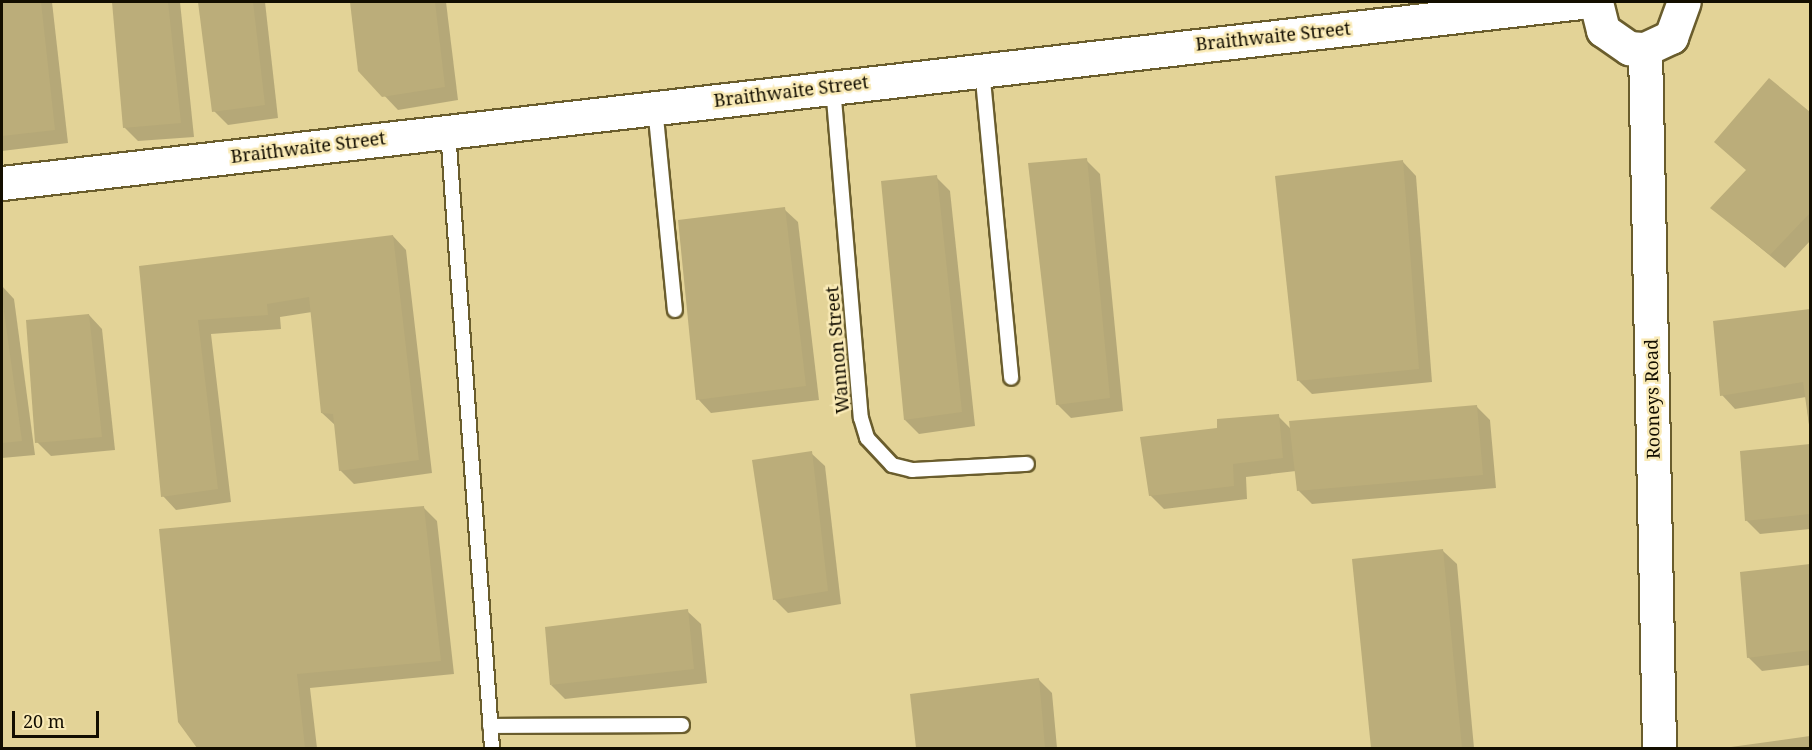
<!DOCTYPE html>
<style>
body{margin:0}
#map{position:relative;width:1812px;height:750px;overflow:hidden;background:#ebdda9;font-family:"Noto Serif",serif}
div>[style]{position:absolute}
.built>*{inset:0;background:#e3d397}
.shadow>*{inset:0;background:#0003}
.building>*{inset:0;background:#bbad7a}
.roads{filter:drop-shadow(2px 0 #6a5d2d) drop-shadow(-2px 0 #6a5d2d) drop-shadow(0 2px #6a5d2d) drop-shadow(0 -2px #6a5d2d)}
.lane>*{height:14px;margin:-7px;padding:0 7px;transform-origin:7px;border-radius:7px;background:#fff}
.secondary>*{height:33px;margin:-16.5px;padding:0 16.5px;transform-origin:16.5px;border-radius:16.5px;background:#fff}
span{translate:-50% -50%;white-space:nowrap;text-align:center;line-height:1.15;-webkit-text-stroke:5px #f9eab6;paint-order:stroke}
.street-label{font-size:18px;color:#130e00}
.frame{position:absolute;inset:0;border:3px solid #130e00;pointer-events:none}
.scale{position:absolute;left:12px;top:711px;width:87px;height:27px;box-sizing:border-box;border:3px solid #130e00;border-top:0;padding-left:8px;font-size:18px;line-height:21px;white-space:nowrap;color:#130e00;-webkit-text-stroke:4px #f9eab6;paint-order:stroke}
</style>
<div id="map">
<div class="built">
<div style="clip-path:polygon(2px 2px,1810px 2px,1810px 748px,2px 748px)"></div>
</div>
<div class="shadow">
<div style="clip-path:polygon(2px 2px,52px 2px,68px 143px,2px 151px)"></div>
<div style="clip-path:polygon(113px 2px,180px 2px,194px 137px,138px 141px,125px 128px)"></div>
<div style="clip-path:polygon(199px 2px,265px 2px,278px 118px,228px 125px,214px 111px)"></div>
<div style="clip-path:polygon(352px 2px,446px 2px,458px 100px,398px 110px,360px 70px)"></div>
<div style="clip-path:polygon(1769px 80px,1810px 114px,1810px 241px,1785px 268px,1712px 208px,1747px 171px)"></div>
<div style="clip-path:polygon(1086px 160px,1100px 174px,1123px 411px,1071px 418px,1057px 404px)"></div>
<div style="clip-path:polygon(1403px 162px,1416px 176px,1432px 382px,1312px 394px,1298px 380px)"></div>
<div style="clip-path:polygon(936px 177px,950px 191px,975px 426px,919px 434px,905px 420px)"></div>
<div style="clip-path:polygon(784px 209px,798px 222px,819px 400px,711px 413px,698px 399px)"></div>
<div style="clip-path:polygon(393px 236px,406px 250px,432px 473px,354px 484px,340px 470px,336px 426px,322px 413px,312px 312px,280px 317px,281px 329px,211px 334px,231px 502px,176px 510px,163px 496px,140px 267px)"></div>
<div style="clip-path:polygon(2px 286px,14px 299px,35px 455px,2px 458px)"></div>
<div style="clip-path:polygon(1810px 311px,1810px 433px,1806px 397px,1735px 409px,1722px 395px,1715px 322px)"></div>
<div style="clip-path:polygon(89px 315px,102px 329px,115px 450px,51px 456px,37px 442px)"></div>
<div style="clip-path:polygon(1477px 407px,1490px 420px,1496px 488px,1312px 504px,1298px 490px,1296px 471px,1246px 477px,1247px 499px,1164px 509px,1150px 495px,1219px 430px,1278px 416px,1291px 429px)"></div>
<div style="clip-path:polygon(1810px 445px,1810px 529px,1760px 534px,1746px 520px,1741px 453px)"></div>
<div style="clip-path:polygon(811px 453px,825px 466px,841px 604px,788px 613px,774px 599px)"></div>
<div style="clip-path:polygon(424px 508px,437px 521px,454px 674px,310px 688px,317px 748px,199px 748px,179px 722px)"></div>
<div style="clip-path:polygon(1443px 551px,1457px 564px,1474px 748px,1373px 748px,1354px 560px)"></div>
<div style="clip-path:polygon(1810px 565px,1810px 665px,1762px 671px,1748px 657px,1741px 574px)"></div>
<div style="clip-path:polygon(687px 611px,701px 624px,707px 683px,565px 699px,551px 685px)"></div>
<div style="clip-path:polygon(1038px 679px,1052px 693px,1057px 748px,918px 748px,912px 695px)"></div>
<div style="clip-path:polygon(1810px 738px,1810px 748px,1732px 748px)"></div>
</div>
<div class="building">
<div style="clip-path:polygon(2px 2px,41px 2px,55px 130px,2px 136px)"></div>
<div style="clip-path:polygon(112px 2px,168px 2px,181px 123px,123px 128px)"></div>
<div style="clip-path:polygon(198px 2px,253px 2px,265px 105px,212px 112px)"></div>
<div style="clip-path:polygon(350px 2px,435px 2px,445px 87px,382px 97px,358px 71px)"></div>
<div style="clip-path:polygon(1769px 78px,1810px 112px,1810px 213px,1770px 255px,1710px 208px,1746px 170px,1714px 142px)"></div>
<div style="clip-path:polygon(1087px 158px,1110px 398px,1056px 405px,1028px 163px)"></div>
<div style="clip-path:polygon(1403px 160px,1419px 369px,1297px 381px,1275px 176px)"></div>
<div style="clip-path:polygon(937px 175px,962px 412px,904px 420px,881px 181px)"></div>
<div style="clip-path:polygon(785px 207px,806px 386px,696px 400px,678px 220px)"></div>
<div style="clip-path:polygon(393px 235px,419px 460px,339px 471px,333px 414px,321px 413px,309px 297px,267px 304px,268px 315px,198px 320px,218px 489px,161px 497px,139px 266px)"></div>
<div style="clip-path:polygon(2px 297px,22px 441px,2px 443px)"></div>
<div style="clip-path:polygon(1810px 309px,1810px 432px,1803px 382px,1720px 396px,1713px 321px)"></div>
<div style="clip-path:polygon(89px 314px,102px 437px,35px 443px,26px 320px)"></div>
<div style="clip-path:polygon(1477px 405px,1483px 475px,1297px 491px,1289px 421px)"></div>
<div style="clip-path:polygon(1279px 414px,1283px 458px,1233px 464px,1234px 486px,1149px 496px,1140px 437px,1217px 428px,1217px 419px)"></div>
<div style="clip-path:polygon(1810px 444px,1810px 514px,1745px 521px,1740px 451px)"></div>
<div style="clip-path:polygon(812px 451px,828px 591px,773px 600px,752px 460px)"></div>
<div style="clip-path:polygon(424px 506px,441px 661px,297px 674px,305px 748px,197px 748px,178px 722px,159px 529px)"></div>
<div style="clip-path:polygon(1443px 549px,1462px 748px,1371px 748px,1352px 559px)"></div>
<div style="clip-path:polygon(1810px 564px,1810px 650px,1747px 658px,1740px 572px)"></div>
<div style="clip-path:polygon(688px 609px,694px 669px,550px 685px,545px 627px)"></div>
<div style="clip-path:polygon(1039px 678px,1045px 748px,916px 748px,910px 694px)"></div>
<div style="clip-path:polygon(1810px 736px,1810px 748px,1731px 748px,1731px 747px)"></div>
</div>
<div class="roads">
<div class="lane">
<div style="left:982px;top:69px;width:310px;rotate:84.6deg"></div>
<div style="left:833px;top:87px;width:332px;rotate:85.2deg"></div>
<div style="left:861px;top:418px;width:21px;rotate:73deg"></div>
<div style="left:867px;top:438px;width:37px;rotate:47deg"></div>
<div style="left:892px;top:465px;width:21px;rotate:14deg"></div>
<div style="left:912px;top:470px;width:115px;rotate:-3deg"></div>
<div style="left:655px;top:107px;width:204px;rotate:84.4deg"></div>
<div style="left:448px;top:131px;width:619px;rotate:85.92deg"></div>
<div style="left:490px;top:726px;width:192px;rotate:-0.3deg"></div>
</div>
<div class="secondary">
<div style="left:1596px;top:2px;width:29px;rotate:76deg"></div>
<div style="left:1603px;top:30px;width:32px;rotate:35deg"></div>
<div style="left:1629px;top:48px;width:16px;rotate:4deg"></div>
<div style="left:1645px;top:49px;width:29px;rotate:-25deg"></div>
<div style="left:1671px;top:37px;width:37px;rotate:-70deg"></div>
<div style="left:1645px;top:49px;width:699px;rotate:88.85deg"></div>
<div style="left:2px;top:183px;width:1588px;rotate:-6.54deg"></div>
</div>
</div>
<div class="street-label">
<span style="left:1273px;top:36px;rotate:-6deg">Braithwaite Street</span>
<span style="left:791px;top:91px;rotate:-7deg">Braithwaite Street</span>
<span style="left:308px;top:147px;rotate:-7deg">Braithwaite Street</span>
<span style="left:837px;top:350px;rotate:-95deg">Wannon Street</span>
<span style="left:1652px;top:399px;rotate:-91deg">Rooneys Road</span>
</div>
<div class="frame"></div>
<div class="scale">20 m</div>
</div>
